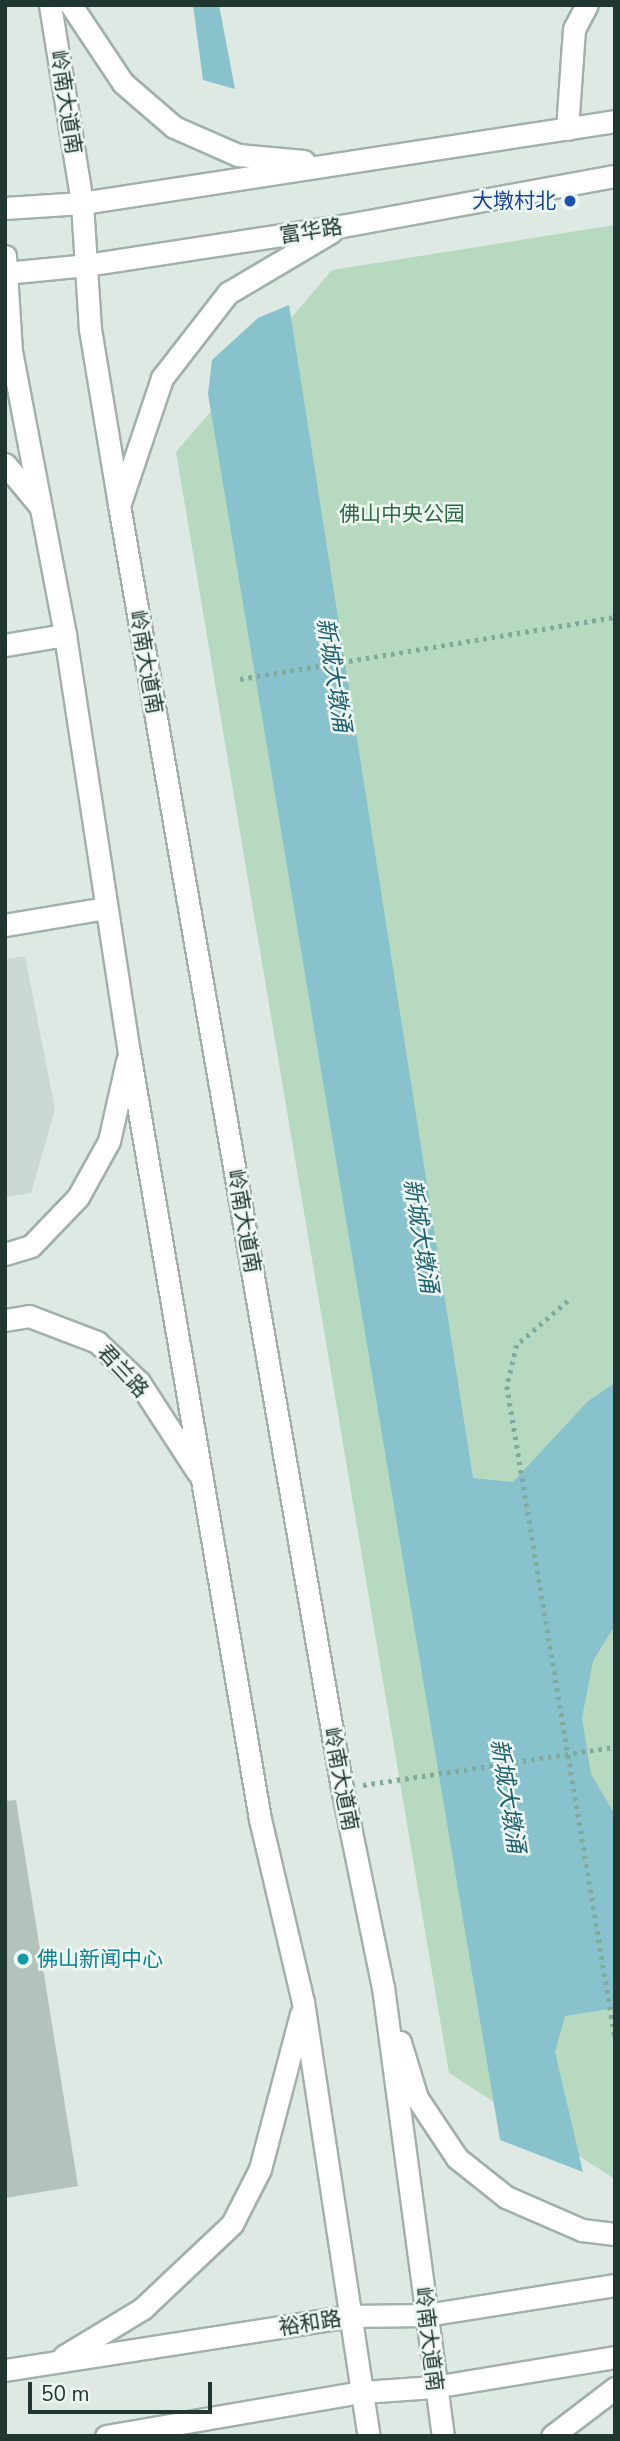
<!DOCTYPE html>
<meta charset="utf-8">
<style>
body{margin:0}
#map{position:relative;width:620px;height:2441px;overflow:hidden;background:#dee9e4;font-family:"Nunito Sans","Noto Sans SC",sans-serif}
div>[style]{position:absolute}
.built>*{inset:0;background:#ccd8d2}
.green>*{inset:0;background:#b7d9c0}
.water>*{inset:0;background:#88c2cc}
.building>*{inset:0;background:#b3c3bc}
.path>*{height:4.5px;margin-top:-2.25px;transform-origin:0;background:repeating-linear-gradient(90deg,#80ab9c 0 3.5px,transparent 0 8.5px)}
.roads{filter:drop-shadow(2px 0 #a1b0ab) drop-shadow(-2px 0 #a1b0ab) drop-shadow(0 2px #a1b0ab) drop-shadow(0 -2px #a1b0ab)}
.street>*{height:21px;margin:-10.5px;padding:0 10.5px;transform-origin:10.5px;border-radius:10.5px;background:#fff}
.secondary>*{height:21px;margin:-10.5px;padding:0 10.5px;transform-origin:10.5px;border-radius:10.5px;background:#fff}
.dots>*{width:19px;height:19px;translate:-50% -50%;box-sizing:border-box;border:4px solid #eef6f1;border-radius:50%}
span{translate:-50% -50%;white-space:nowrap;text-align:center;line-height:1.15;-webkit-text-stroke:5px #eef6f1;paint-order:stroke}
.street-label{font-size:21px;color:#203731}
.transit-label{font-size:21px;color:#164399}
.right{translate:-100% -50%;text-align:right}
.park-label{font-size:21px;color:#2d6b44}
.culture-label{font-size:21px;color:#0d838f}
.left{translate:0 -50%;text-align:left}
.water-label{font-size:23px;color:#1f626f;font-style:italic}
.frame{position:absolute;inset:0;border:7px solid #203731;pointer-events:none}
.scale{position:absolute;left:28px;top:2382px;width:184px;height:32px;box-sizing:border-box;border:4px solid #203731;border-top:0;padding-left:9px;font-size:21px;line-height:24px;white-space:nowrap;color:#203731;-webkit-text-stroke:5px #eef6f1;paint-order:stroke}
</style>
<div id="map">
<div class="built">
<div style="clip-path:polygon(25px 956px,55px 1109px,31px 1193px,5px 1197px,5px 959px)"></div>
</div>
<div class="green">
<div style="clip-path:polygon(615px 225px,615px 2179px,449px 2073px,176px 452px,332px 270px)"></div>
</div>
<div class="water">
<div style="clip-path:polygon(193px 5px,219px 5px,235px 89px,203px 80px)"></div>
<div style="clip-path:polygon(289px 305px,473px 1478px,513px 1482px,588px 1401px,615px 1383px,615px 1625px,593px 1661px,582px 1718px,591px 1774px,615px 1815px,615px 2008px,565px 2016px,555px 2052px,583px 2172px,500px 2140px,208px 394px,212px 360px,258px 318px)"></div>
</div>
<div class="building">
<div style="clip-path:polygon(16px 1800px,78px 2186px,5px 2198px,5px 1801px)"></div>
</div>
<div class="path">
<div style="left:240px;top:679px;width:380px;rotate:-9.4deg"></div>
<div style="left:568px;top:1301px;width:67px;rotate:139.2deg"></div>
<div style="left:517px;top:1345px;width:42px;rotate:103.7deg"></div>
<div style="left:507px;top:1386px;width:660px;rotate:80.58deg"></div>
<div style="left:363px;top:1785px;width:255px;rotate:-8.6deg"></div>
</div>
<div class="roads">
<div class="street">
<div style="left:567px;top:129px;width:100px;rotate:-86deg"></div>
<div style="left:574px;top:29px;width:27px;rotate:-62deg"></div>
<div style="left:5px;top:645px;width:61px;rotate:-9.5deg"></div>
<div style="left:5px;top:925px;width:102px;rotate:-9.6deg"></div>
</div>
<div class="secondary">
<div style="left:50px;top:5px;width:201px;rotate:80.8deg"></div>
<div style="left:82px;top:203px;width:126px;rotate:86.4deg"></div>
<div style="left:90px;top:329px;width:178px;rotate:80.6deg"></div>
<div style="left:119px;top:505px;width:1302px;rotate:80.14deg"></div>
<div style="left:342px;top:1788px;width:203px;rotate:78.4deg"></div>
<div style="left:383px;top:1987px;width:453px;rotate:82.4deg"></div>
<div style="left:71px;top:5px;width:94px;rotate:56.3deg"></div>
<div style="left:123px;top:83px;width:67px;rotate:40.8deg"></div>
<div style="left:174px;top:127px;width:70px;rotate:23.6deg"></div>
<div style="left:238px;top:155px;width:66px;rotate:5.2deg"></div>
<div style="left:5px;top:208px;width:77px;rotate:-3.7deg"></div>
<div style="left:82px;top:203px;width:539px;rotate:-8.75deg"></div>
<div style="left:5px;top:256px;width:95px;rotate:86.4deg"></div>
<div style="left:11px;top:351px;width:289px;rotate:79.2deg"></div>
<div style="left:65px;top:635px;width:422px;rotate:81.3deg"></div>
<div style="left:129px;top:1052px;width:778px;rotate:80.31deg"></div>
<div style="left:260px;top:1819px;width:188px;rotate:76.8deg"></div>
<div style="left:303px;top:2002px;width:439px;rotate:81.4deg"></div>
<div style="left:5px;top:273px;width:81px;rotate:-5.6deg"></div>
<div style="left:86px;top:265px;width:259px;rotate:-8.7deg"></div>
<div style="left:342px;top:226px;width:278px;rotate:-10.4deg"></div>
<div style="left:5px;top:464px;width:55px;rotate:50.2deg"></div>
<div style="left:120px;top:503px;width:132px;rotate:-71.4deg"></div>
<div style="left:162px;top:378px;width:108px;rotate:-52.2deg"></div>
<div style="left:228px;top:293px;width:120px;rotate:-30.6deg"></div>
<div style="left:5px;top:1254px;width:27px;rotate:-17deg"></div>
<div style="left:31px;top:1246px;width:68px;rotate:-46.2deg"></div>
<div style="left:78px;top:1197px;width:64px;rotate:-61deg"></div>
<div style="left:109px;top:1141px;width:82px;rotate:-77.3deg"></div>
<div style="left:5px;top:1320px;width:24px;rotate:-9deg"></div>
<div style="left:29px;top:1316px;width:73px;rotate:20.9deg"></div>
<div style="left:97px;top:1342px;width:58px;rotate:43.6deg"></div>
<div style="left:139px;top:1382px;width:108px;rotate:57deg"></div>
<div style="left:400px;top:2042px;width:59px;rotate:73.1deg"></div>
<div style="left:417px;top:2098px;width:72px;rotate:56.3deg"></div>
<div style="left:457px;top:2158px;width:63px;rotate:38.5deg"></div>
<div style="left:506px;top:2197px;width:83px;rotate:23.5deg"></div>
<div style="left:582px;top:2230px;width:33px;rotate:7deg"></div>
<div style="left:64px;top:2356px;width:91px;rotate:-31.1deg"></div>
<div style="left:142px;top:2309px;width:124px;rotate:-43.4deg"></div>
<div style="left:232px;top:2224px;width:62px;rotate:-63deg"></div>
<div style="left:260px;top:2169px;width:160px;rotate:-75.2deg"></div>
<div style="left:5px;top:2370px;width:349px;rotate:-8.9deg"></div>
<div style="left:350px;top:2316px;width:76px;rotate:-0.8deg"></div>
<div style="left:426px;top:2315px;width:191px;rotate:-9deg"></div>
<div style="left:106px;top:2436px;width:260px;rotate:-9.8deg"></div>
<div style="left:362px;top:2392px;width:72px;rotate:-4deg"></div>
<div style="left:434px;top:2387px;width:183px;rotate:-9.4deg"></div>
<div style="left:552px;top:2436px;width:79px;rotate:-37.3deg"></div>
</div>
</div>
<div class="dots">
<div style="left:570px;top:201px;background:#1a4fb4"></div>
<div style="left:23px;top:1959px;background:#0f9aa8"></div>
</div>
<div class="street-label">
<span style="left:66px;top:102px;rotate:81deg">岭南大道南</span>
<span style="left:311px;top:231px;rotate:-9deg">富华路</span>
<span style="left:146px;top:662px;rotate:80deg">岭南大道南</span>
<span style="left:244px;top:1221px;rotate:80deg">岭南大道南</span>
<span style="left:123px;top:1371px;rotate:47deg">君兰路</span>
<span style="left:341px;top:1779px;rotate:79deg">岭南大道南</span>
<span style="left:310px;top:2323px;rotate:-9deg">裕和路</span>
<span style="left:429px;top:2339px;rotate:83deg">岭南大道南</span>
</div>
<div class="transit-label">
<span class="right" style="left:556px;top:201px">大墩村北</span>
</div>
<div class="park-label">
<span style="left:402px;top:514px">佛山中央公园</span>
</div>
<div class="culture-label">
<span class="left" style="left:37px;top:1959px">佛山新闻中心</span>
</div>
<div class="water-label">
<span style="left:333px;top:675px;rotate:81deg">新城大墩涌</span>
<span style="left:420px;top:1236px;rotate:81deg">新城大墩涌</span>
<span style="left:507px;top:1796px;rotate:81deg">新城大墩涌</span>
</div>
<div class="frame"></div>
<div class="scale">50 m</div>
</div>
